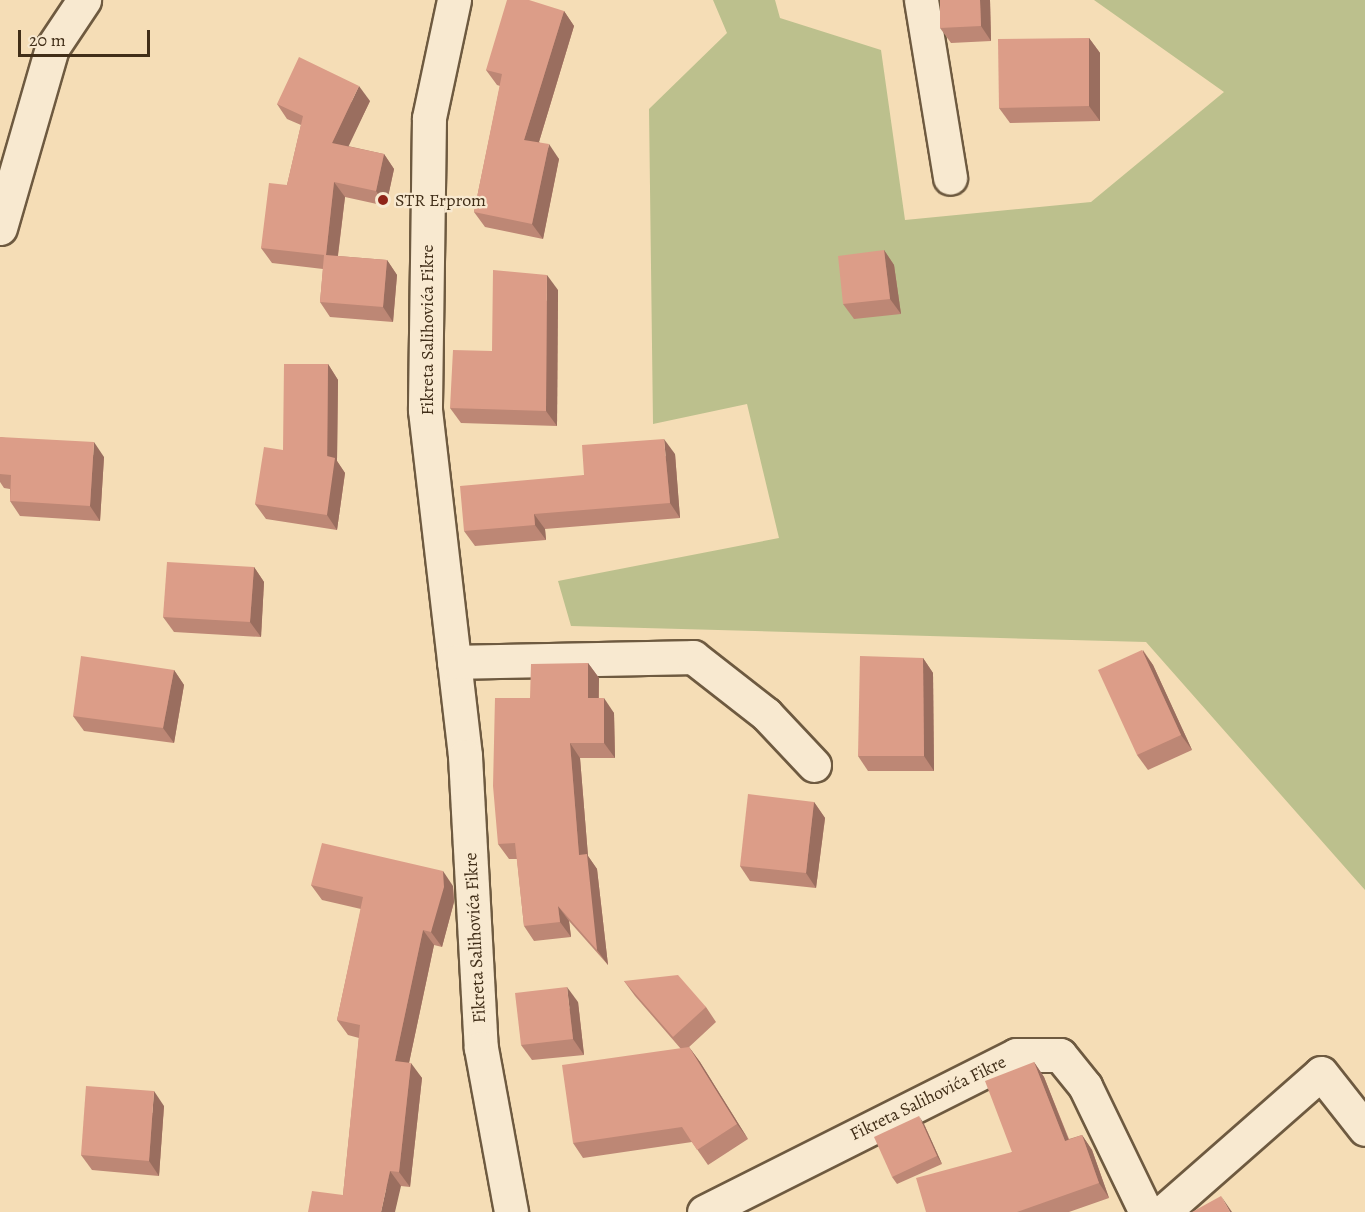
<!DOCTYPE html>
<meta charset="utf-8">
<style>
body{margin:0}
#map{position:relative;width:1365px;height:1212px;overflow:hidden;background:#f5ddb6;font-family:Alegreya,serif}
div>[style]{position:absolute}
.green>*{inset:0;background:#bcc08d}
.roads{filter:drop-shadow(2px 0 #6e5a40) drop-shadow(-2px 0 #6e5a40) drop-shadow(0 2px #6e5a40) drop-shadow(0 -2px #6e5a40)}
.minor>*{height:33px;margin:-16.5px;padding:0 16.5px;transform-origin:16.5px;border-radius:16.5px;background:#f8e9d0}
.wall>*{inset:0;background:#bd8775}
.shaded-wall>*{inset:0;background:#9a6e5f}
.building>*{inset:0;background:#dc9d88}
.dots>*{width:16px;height:16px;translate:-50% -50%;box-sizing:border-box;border:3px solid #f8e9d0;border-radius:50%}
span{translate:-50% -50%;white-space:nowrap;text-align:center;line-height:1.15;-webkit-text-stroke:4.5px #f8e9d0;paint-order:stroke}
.poi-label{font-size:18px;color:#412e18}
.left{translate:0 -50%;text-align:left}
.street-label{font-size:18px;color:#412e18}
.scale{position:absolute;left:18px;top:30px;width:132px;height:27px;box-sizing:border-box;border:3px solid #412e18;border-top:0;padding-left:8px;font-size:18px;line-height:21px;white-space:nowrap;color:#412e18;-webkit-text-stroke:4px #f8e9d0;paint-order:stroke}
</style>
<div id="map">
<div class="green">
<div style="clip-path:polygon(713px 0,775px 0,780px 18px,881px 50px,905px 220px,1091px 202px,1224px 92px,1094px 0,1365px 0,1365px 890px,1146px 642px,571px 626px,558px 581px,779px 538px,747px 404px,653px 424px,649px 109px,727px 33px)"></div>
</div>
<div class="roads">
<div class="minor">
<div style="left:454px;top:0;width:121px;rotate:102deg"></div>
<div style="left:429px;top:118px;width:292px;rotate:90.8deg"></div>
<div style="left:425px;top:410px;width:348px;rotate:83.4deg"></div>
<div style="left:465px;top:756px;width:292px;rotate:86.9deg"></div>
<div style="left:481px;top:1048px;width:167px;rotate:79.6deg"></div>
<div style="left:921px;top:0;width:180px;rotate:80.7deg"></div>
<div style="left:0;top:228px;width:187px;rotate:-73.9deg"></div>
<div style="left:52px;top:48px;width:58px;rotate:-56.3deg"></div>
<div style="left:454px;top:662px;width:239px;rotate:-1.2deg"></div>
<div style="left:693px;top:657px;width:93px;rotate:38deg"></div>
<div style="left:766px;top:714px;width:70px;rotate:46.7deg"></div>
<div style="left:704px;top:1212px;width:349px;rotate:-26.7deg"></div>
<div style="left:1016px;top:1055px;width:44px"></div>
<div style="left:1060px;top:1055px;width:40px;rotate:51deg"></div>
<div style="left:1085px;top:1086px;width:140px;rotate:64.2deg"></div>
<div style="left:1163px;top:1212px;width:210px;rotate:-41.3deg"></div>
<div style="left:1321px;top:1073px;width:71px;rotate:51.8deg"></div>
</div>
</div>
<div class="wall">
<div style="clip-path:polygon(940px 0,990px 0,991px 41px,951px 43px,940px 28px)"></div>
<div style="clip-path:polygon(564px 11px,574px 26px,539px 142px,559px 159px,543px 239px,485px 227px,474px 212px,500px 86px,497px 85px,486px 70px)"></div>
<div style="clip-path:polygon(1089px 38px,1100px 53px,1100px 121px,1010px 123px,999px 108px)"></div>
<div style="clip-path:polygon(370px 101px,348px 146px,384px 154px,394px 169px,386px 206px,345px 197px,338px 256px,387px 260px,397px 275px,393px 322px,330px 317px,320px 302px,323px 269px,272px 263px,261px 248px,287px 185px,301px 125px,287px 119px,277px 104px)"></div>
<div style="clip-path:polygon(884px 250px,894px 265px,901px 314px,854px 319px,843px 304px)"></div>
<div style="clip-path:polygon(558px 290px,557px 426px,461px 423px,450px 408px,492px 351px)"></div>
<div style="clip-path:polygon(328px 364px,338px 380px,337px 461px,345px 473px,337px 530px,266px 519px,255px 504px)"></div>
<div style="clip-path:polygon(0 437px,104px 457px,100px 521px,20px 516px,10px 501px,10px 489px,4px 488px,0 482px)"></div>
<div style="clip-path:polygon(675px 454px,680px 518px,545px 529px,546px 540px,475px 546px,464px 531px,584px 475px)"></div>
<div style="clip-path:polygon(254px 567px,264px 582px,261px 637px,174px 632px,163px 617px)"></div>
<div style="clip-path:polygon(1143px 650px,1153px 665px,1192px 750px,1148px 770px,1137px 755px)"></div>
<div style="clip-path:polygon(923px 658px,933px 673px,934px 771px,868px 771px,858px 756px)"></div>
<div style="clip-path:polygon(588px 663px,599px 678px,599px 698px,614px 713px,615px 758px,580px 758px,588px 856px,597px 869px,608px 965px,569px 921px,571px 937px,534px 941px,524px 926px,517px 859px,509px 859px,498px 844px,530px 698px)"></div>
<div style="clip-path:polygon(174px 670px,184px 685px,174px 743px,84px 731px,73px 716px)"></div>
<div style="clip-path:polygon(814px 802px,825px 818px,816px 888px,750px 881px,740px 866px)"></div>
<div style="clip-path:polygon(311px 885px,453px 886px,454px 902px,442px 947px,434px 945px,409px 1063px,422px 1078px,410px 1187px,401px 1186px,343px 1195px,359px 1038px,348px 1035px,337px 1020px,361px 909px,322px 900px)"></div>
<div style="clip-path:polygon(624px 981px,706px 1007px,716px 1022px,688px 1048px,689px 1047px,700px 1062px,748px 1139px,708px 1165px,692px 1142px,583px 1158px,573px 1143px,681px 1049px,635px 996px)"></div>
<div style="clip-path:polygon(578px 1002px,584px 1055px,532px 1060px,521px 1045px)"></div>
<div style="clip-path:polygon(1034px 1062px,1044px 1077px,1069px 1139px,1082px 1135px,1092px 1150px,1109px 1198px,1069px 1212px,926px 1212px,1012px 1152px)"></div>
<div style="clip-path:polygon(164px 1106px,159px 1176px,92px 1170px,81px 1155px)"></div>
<div style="clip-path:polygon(924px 1124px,942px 1164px,897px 1184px,892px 1177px)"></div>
</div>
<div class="shaded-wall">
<div style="clip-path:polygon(980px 0,990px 0,991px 41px,981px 26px)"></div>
<div style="clip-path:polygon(564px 11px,574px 26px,535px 155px,524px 140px)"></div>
<div style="clip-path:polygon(1089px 38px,1100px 53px,1100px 121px,1089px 106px)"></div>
<div style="clip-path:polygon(359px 86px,370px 101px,343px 158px,332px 143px)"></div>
<div style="clip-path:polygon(549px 144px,559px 159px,543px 239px,532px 224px)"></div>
<div style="clip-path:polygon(384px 154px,394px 169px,386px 206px,376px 191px)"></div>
<div style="clip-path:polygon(334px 182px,345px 197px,336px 270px,326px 255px)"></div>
<div style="clip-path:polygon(884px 250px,894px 265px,901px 314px,890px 299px)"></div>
<div style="clip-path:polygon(387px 260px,397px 275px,393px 322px,383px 307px)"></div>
<div style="clip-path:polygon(547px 275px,558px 290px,557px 426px,546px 411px)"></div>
<div style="clip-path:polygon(328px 364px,338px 380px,337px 461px,345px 473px,337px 530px,327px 515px)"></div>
<div style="clip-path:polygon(664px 439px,675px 454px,680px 518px,670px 503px)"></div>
<div style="clip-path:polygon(94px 442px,104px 457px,100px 521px,90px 506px)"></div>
<div style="clip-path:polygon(534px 514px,545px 529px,546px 540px,535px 525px)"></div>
<div style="clip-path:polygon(254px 567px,264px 582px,261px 637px,250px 622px)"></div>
<div style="clip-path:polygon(1142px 650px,1153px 665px,1192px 750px,1181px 735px)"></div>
<div style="clip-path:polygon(923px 658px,933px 673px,934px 771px,924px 756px)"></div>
<div style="clip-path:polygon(588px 663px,599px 678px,598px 713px,588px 698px)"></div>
<div style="clip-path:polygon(174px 670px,184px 685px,174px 743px,163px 728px)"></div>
<div style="clip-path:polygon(604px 698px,614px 713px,615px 758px,604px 743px)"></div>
<div style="clip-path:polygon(570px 743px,580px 758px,588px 856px,597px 869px,608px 965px,597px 950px,579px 855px)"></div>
<div style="clip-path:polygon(814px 802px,825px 818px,816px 888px,806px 873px)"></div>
<div style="clip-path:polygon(443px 871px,453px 886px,454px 902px,442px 947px,431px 932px)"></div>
<div style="clip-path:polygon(558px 906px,569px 921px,571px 937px,560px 922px)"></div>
<div style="clip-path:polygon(423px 930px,434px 945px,406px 1077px,395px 1061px)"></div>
<div style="clip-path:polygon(567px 987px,578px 1002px,584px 1055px,573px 1039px)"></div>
<div style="clip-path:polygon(689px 1047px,700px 1062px,748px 1139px,737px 1124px)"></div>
<div style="clip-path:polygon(1034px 1062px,1044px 1077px,1075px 1156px,1065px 1141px)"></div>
<div style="clip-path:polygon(411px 1063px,422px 1078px,410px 1187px,399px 1172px)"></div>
<div style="clip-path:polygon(154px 1091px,164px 1106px,159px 1176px,149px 1161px)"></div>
<div style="clip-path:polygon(919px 1116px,924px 1124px,942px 1164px,937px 1156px)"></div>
<div style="clip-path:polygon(1082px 1135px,1092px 1150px,1109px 1198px,1099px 1183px)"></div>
<div style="clip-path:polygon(390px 1171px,401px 1186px,395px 1212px,381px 1212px)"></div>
<div style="clip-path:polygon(1221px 1196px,1232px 1212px,1230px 1212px)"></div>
</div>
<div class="building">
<div style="clip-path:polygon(507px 0,529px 0,564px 11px,524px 140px,549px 144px,532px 224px,474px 212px,502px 74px,486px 70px)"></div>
<div style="clip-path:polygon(940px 0,980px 0,981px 26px,940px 28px)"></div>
<div style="clip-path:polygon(1089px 38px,1089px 106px,999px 108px,998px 39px)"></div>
<div style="clip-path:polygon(299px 57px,359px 86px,332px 143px,384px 154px,376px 191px,334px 182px,326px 255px,387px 260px,383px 307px,320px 302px,324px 255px,261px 248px,269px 183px,287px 185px,303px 116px,277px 104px)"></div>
<div style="clip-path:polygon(884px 250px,890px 299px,843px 304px,838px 256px)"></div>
<div style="clip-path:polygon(493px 270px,547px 275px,546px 411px,450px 408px,453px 350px,492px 351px)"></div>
<div style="clip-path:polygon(284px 364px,328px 364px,327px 456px,335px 458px,327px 515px,255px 504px,264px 447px,283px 450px)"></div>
<div style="clip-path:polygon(0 437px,94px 442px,90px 506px,10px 501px,11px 475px,0 474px)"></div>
<div style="clip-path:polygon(664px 439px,670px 503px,534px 514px,535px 525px,464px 531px,460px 486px,584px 475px,582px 445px)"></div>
<div style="clip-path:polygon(167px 562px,254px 567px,250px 622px,163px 617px)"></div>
<div style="clip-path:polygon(1142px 650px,1181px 735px,1137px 755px,1098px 670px)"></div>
<div style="clip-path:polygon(81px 656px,174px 670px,163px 728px,73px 716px)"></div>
<div style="clip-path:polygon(860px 656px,923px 658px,924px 756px,858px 756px)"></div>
<div style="clip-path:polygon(588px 663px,588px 698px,604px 698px,604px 743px,570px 743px,579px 855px,587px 854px,597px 950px,558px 906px,560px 922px,524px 926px,515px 843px,498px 844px,493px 786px,495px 698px,530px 698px,531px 664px)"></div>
<div style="clip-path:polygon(748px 794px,814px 802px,806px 873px,740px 866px)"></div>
<div style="clip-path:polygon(322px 843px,443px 871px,444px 887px,431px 932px,423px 930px,395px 1061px,411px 1063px,399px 1172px,390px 1171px,381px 1212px,308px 1212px,312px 1191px,343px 1195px,360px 1025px,337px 1020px,363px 897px,311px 885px)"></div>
<div style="clip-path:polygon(678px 975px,706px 1007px,673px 1037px,624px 981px)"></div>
<div style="clip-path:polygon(567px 987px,573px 1039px,521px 1045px,515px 993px)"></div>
<div style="clip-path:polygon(689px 1047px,737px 1124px,697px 1150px,682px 1127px,573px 1143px,562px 1065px)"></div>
<div style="clip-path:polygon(1034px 1062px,1065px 1141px,1082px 1135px,1099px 1183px,1017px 1212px,926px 1212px,916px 1178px,1012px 1152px,985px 1081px)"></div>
<div style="clip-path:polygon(86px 1086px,154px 1091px,149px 1161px,81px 1155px)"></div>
<div style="clip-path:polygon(919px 1116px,937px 1156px,892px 1177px,874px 1137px)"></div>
<div style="clip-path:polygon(1221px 1196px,1230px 1212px,1192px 1212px)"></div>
</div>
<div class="dots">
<div style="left:383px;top:200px;background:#8f2418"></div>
</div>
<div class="poi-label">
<span class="left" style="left:395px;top:200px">STR Erprom</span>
</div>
<div class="street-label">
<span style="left:427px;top:330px;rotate:-90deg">Fikreta Salihovića Fikre</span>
<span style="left:475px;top:938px;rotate:-93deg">Fikreta Salihovića Fikre</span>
<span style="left:928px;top:1098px;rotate:-26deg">Fikreta Salihovića Fikre</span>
</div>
<div class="scale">20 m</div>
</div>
